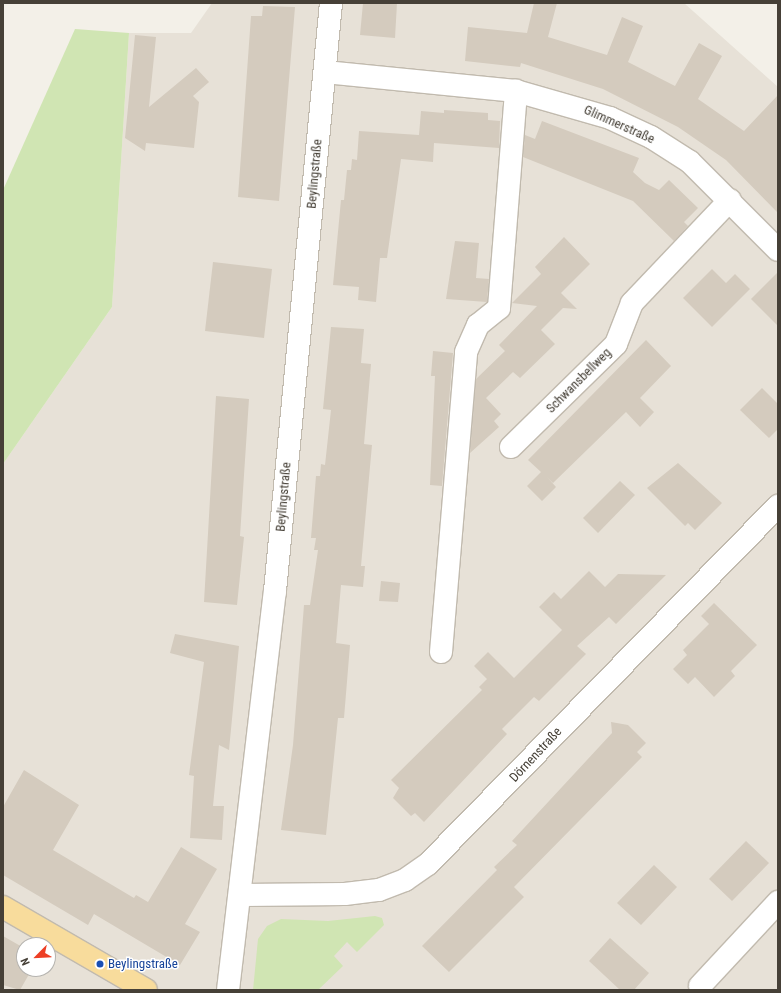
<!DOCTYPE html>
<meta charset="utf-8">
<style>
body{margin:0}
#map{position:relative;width:781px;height:993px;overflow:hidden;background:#f3f0e8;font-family:"Roboto Condensed",sans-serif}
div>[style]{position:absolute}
.residential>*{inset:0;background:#e7e1d7}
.green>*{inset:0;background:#d0e5b3}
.building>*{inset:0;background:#d4cbbe}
.roads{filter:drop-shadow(1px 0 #c1baae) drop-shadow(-1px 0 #c1baae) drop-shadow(0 1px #c1baae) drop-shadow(0 -1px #c1baae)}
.minor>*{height:22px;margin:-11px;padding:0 11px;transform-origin:11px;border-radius:11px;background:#fff}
.major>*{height:22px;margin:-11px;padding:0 11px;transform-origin:11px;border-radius:11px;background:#f8dc9c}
.dots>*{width:11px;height:11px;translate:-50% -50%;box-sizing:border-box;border:2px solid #fff;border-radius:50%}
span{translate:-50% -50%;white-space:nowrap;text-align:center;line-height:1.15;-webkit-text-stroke:3px #fff;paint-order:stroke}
.street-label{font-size:13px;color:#464037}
.transit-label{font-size:13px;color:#164399}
.left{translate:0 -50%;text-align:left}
.frame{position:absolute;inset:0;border:4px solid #464037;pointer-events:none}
.north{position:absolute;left:16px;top:937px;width:40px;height:40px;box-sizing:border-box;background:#fff;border:1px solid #b5b3af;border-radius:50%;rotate:246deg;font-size:11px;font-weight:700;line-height:16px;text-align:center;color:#464037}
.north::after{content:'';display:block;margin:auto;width:14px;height:18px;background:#ed3f25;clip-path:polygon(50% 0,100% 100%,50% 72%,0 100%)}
</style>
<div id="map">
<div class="residential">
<div style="clip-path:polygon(evenodd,212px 3px,684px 3px,778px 87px,778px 990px,3px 990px,3px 464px,112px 307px,129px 33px,191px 33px,212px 3px,24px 945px,48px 945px,48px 969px,24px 969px,24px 945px)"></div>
</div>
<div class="green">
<div style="clip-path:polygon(75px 29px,129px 33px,112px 307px,3px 464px,3px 190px)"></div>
<div style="clip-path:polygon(375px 916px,382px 918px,384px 925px,357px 952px,347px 942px,334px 956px,343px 966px,318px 990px,253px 990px,258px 939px,267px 926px,281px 919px,328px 921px)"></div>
</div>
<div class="building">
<div style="clip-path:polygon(363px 3px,397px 3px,395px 38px,360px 35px)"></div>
<div style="clip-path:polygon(534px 3px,557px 3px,548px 37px,607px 55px,622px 17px,643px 26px,628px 62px,675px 86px,699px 43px,722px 56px,698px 99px,744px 131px,778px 95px,778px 213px,726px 160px,678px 127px,603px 89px,521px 63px,520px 67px,465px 61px,468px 27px,527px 33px)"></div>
<div style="clip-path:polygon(263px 6px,295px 7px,279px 201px,238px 197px,251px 16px,262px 16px)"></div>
<div style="clip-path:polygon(135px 35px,156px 37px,149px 107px,196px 68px,209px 82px,193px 96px,199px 102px,194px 148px,146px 143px,145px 151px,125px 138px)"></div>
<div style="clip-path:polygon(444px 110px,488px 113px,488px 120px,500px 121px,499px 148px,434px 143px,433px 162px,401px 159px,387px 258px,380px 258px,376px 302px,358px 300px,359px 287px,333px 285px,341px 200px,344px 200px,347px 170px,351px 170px,352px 159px,357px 160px,359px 131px,419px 135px,421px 111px,444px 113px)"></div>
<div style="clip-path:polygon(542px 121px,639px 158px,633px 172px,645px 183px,659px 190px,669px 180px,698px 208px,684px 222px,688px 226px,674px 241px,633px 201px,523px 157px,525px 135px,535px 139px)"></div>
<div style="clip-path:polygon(564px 237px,590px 264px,561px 293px,577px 309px,563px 308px,541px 330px,555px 344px,520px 378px,513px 372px,486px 398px,501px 414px,494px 421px,499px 427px,470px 453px,476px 379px,505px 351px,499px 345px,537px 306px,512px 303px,541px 274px,535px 267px)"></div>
<div style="clip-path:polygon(455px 241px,479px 243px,476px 278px,489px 279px,487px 302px,446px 299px)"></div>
<div style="clip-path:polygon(213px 262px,272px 269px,264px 338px,205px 331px)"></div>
<div style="clip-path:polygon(712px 269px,726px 283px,735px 274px,750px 289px,712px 327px,683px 298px)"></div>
<div style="clip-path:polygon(778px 272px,778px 326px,751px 299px)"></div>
<div style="clip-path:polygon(331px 327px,364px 329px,361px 363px,371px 364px,364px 444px,372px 445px,361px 566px,365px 566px,363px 587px,341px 585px,336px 643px,350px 645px,344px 718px,338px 718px,326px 835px,281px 830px,293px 745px,304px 605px,310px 605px,318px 550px,314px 550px,316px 538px,311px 538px,316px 476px,320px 476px,321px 464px,325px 465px,331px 410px,323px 409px)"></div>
<div style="clip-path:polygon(646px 340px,671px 366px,640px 398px,654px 412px,640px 427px,626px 412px,553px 483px,547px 477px,556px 487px,542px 501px,527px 486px,541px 472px,528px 460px)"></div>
<div style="clip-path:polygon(433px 351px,453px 353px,442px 486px,430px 485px,435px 376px,431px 376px)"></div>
<div style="clip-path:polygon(762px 388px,778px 404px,778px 429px,769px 438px,740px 410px)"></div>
<div style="clip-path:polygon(216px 396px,249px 399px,240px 536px,244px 537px,237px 605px,204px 602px)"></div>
<div style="clip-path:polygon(678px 463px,722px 503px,695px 530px,688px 523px,685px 526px,647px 488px)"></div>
<div style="clip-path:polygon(620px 481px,635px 495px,598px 533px,583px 518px)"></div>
<div style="clip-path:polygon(589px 571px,605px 587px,618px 574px,666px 575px,616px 624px,609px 617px,577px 646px,586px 654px,539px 701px,534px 697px,502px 729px,507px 734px,424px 822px,415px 813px,411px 816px,393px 798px,399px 788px,391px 780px,482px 690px,479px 687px,487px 679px,474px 666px,488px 652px,514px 678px,562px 630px,539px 607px,554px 592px,561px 599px)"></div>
<div style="clip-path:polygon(381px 581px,400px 583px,398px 602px,379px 601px)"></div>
<div style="clip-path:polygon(714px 603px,757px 645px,731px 671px,735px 676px,714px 697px,695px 677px,688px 684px,673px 669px,687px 655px,683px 650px,709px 624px,701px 616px)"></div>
<div style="clip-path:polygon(175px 634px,239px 646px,229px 750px,219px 745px,213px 806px,224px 806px,222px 840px,190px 838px,194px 776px,189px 775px,204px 662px,170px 653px)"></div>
<div style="clip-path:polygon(611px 722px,628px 725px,646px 743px,637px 752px,642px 757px,514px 887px,524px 897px,449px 972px,422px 946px,497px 870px,494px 867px,517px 845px,512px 841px,612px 733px)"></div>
<div style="clip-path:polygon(24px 770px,79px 805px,53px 850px,134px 898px,136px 895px,148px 902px,181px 847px,217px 869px,185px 924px,200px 932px,180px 965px,94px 914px,88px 925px,3px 875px,3px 807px)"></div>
<div style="clip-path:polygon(746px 841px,769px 863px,732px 901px,709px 879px)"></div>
<div style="clip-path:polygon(654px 865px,677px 887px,641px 925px,617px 903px)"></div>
<div style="clip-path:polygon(3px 936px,24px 948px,24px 969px,32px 969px,20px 990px,3px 985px)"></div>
<div style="clip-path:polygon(610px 938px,649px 973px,634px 990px,620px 990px,589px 961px)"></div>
</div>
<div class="roads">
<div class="minor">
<div style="left:325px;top:72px;width:192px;rotate:5.7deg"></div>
<div style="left:516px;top:91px;width:98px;rotate:16deg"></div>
<div style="left:610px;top:118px;width:45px;rotate:24.9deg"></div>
<div style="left:651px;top:137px;width:46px;rotate:32.7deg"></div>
<div style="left:690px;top:162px;width:124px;rotate:45deg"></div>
<div style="left:511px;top:447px;width:147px;rotate:-44.4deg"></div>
<div style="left:616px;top:344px;width:44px;rotate:-68.7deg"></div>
<div style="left:632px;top:303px;width:142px;rotate:-46.4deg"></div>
<div style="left:441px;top:652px;width:301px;rotate:-85.2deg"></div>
<div style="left:466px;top:352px;width:30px;rotate:-66deg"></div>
<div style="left:478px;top:325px;width:27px;rotate:-39deg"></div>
<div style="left:499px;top:308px;width:218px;rotate:-85.5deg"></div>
<div style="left:242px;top:895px;width:103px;rotate:-0.6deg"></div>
<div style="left:345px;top:894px;width:34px;rotate:-7deg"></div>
<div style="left:379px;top:890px;width:28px;rotate:-21deg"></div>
<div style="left:405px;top:880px;width:28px;rotate:-35deg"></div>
<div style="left:428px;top:864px;width:501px;rotate:-45.65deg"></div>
<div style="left:700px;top:986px;width:115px;rotate:-47.1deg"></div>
<div style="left:228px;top:990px;width:402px;rotate:-83.3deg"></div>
<div style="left:275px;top:591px;width:591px;rotate:-84.56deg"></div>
</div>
<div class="major">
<div style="left:3px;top:907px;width:165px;rotate:30.1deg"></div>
</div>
</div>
<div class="dots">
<div style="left:100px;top:964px;background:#1a4fb4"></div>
</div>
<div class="street-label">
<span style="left:619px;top:125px;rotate:24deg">Glimmerstraße</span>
<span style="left:315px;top:174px;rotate:-85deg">Beylingstraße</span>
<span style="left:579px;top:381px;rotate:-45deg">Schwansbellweg</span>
<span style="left:284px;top:497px;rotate:-85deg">Beylingstraße</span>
<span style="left:536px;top:755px;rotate:-47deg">Dörnenstraße</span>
</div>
<div class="transit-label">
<span class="left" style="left:108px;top:964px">Beylingstraße</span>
</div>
<div class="frame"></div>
<div class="north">N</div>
</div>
